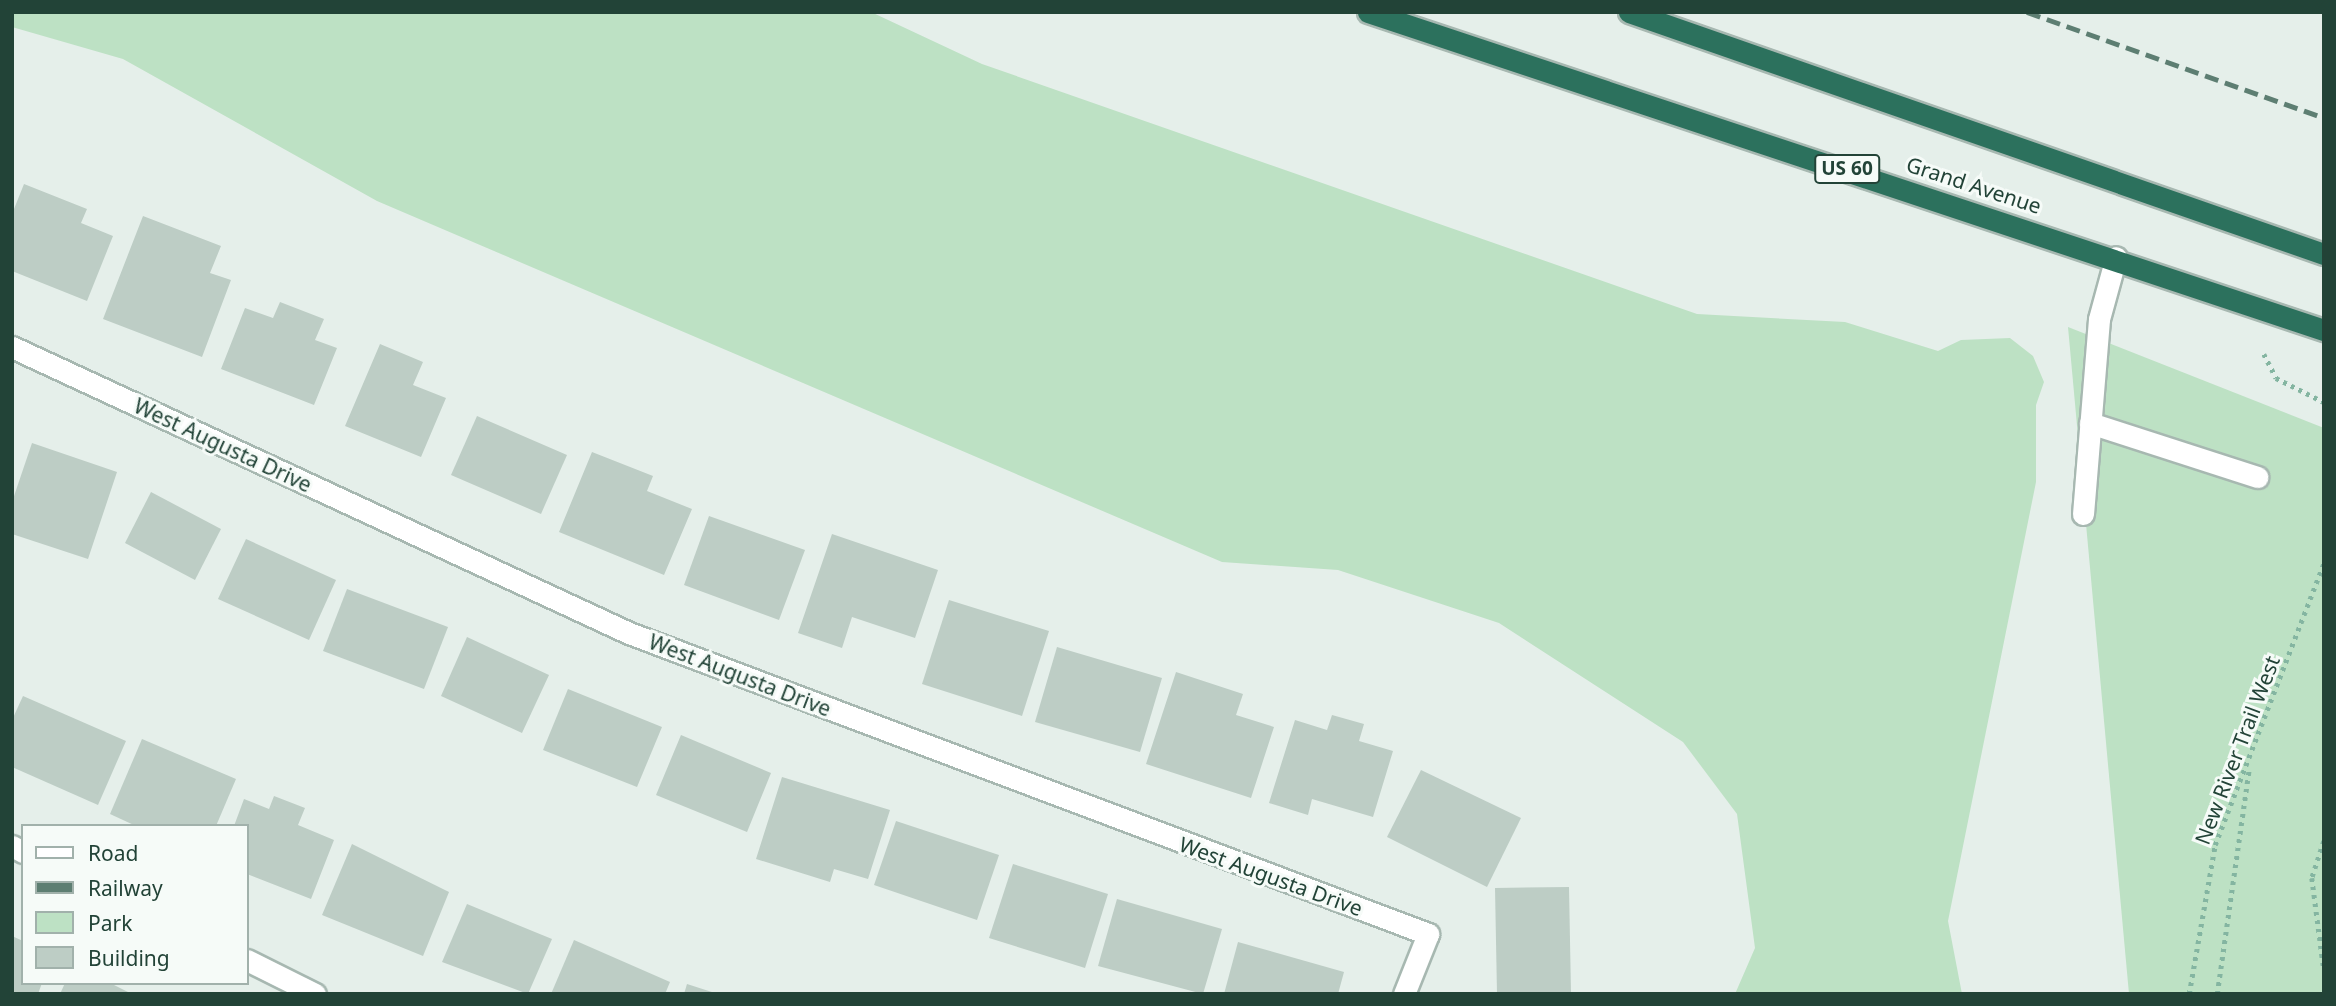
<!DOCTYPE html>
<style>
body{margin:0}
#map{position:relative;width:2336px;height:1006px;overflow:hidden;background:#e5efea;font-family:"Noto Sans",sans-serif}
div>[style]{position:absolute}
.green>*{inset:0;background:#bde1c4}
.building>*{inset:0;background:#bdcdc5}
.path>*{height:4.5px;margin-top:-2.25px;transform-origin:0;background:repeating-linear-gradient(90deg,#84b5a1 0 3.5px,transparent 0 8.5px)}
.roads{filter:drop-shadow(2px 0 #a7b8b1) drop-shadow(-2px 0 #a7b8b1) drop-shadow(0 2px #a7b8b1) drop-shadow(0 -2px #a7b8b1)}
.minor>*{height:21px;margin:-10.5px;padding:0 10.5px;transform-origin:10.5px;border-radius:10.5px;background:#fff}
.highway>*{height:21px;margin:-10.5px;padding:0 10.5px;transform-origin:10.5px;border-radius:10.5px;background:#2c715d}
.rail>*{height:5px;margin-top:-2.5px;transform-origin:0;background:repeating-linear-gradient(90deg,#5d7e72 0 14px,transparent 0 21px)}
span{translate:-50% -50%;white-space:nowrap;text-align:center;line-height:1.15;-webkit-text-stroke:6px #f6fbf8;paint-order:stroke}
.shield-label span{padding:2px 5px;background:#f6fbf8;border:2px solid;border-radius:5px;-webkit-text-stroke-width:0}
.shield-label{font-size:19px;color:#224337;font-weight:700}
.street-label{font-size:21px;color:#224337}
.frame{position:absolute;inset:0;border:14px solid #224337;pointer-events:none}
.legend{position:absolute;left:21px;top:824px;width:228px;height:161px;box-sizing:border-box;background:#f6fbf8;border:2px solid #a1b1ab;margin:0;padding:9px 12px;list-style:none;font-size:21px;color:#224337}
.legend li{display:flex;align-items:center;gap:14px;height:35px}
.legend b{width:35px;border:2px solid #a1b1ab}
</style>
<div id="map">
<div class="green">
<div style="clip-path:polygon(12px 12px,871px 12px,982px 64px,1697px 314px,1845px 322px,1938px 351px,1961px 340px,2010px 338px,2033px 356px,2044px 382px,2036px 405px,2036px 482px,1948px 921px,1962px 994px,1735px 994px,1755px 948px,1737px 814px,1683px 742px,1499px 623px,1338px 570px,1222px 562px,377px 201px,123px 59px,12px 27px)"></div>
<div style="clip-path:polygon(2068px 327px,2324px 428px,2324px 994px,2129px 994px)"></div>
</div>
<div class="building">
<div style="clip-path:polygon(24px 184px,87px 209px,81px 223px,113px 236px,87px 301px,12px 271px,12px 214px)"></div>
<div style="clip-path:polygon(143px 216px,221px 246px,210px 273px,231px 280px,202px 357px,103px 319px)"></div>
<div style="clip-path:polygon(280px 302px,324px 319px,315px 340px,337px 348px,314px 405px,221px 369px,245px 308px,273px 318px)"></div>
<div style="clip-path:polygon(380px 344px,423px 362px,413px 385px,446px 398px,421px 457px,345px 426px)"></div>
<div style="clip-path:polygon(477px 416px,567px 455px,541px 514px,451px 475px)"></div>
<div style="clip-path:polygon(32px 443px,117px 472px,88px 559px,12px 534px,12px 502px)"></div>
<div style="clip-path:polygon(592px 452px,653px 476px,647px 491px,692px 509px,664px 575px,559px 532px)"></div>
<div style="clip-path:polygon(151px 492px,221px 529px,195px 580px,125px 543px)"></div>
<div style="clip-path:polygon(709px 516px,805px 550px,779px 620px,684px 585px)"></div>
<div style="clip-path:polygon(832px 534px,938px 570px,915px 638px,852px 617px,842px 648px,798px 633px)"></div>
<div style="clip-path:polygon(246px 539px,336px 580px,309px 640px,218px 599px)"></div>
<div style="clip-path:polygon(347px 589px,448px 627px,424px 689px,323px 651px)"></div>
<div style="clip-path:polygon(949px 600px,1049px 631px,1022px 716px,922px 684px)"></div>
<div style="clip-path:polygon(467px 637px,549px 675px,522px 733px,441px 696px)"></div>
<div style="clip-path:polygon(1057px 647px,1162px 678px,1140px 752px,1035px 722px)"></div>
<div style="clip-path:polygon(1176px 672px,1243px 694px,1236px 715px,1274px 727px,1251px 798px,1146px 764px)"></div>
<div style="clip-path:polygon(568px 689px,662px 727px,637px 787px,543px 750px)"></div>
<div style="clip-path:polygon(23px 696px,126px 741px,98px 805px,12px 767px,12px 720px)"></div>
<div style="clip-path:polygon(1332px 715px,1364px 724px,1359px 741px,1393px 751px,1373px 817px,1312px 799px,1308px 815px,1269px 803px,1295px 720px,1327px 730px)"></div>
<div style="clip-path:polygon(681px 735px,771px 773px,747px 832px,656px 795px)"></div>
<div style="clip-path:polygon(142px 739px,236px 779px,216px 826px,136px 826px,110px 814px)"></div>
<div style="clip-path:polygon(1421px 770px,1521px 818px,1487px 887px,1387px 837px)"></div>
<div style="clip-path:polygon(782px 777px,890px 810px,868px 879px,834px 869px,830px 882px,756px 859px)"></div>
<div style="clip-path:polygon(274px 796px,305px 808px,298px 825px,334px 840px,311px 899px,247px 874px,247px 826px,234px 826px,244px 799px,269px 809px)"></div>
<div style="clip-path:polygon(896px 821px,999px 855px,977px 920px,874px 885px)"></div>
<div style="clip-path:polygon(352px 844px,449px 892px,423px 956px,322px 915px)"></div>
<div style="clip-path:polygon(1013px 864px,1108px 894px,1085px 968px,989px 938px)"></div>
<div style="clip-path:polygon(1569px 887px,1571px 994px,1497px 994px,1495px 888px)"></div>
<div style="clip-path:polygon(1117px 899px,1222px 929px,1203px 994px,1098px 966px)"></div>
<div style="clip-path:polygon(467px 904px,552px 939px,528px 994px,442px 962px)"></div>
<div style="clip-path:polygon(12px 936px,23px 941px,23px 983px,42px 983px,38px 994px,12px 994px)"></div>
<div style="clip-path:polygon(574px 940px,670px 982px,665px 994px,551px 994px)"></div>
<div style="clip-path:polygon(1238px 942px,1344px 972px,1338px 994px,1224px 994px)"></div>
<div style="clip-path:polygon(65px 983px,110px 983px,132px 994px,60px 994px)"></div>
<div style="clip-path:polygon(687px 984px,715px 993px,714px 994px,684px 994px)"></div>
</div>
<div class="path">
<div style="left:2264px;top:354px;width:27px;rotate:63deg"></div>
<div style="left:2276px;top:378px;width:54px;rotate:26.6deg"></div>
<div style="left:2324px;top:841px;width:39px;rotate:108deg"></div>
<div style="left:2312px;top:878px;width:93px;rotate:82.6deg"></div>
<div style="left:2189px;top:994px;width:151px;rotate:-80.1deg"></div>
<div style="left:2215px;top:845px;width:302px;rotate:-68.9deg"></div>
<div style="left:2217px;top:994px;width:228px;rotate:-81.9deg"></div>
</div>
<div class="roads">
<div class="minor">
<div style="left:12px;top:347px;width:680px;rotate:24.87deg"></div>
<div style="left:629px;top:633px;width:854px;rotate:20.64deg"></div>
<div style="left:1428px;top:934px;width:65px;rotate:111.8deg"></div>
<div style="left:2090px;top:423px;width:176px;rotate:17.9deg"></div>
<div style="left:2083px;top:514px;width:196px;rotate:-85.3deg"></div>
<div style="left:2099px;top:319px;width:64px;rotate:-74.7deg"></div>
<div style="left:12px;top:846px;width:13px;rotate:29deg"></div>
<div style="left:247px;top:960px;width:76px;rotate:26.6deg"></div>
</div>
<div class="highway">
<div style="left:1368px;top:12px;width:1008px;rotate:18.4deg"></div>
<div style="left:1629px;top:12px;width:736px;rotate:19.2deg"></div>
</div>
</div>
<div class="rail">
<div style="left:2027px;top:12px;width:315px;rotate:19.6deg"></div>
</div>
<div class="shield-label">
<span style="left:1847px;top:169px">US 60</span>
</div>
<div class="street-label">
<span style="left:1974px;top:185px;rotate:18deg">Grand Avenue</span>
<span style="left:223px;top:445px;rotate:25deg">West Augusta Drive</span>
<span style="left:740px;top:675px;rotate:21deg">West Augusta Drive</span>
<span style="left:2237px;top:750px;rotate:-69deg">New River Trail West</span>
<span style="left:1271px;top:876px;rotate:20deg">West Augusta Drive</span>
</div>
<div class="frame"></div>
<ul class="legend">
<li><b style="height:9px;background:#fff"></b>Road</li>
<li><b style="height:9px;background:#5d7e72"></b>Railway</li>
<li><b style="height:19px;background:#bde1c4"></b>Park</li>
<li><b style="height:19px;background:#bdcdc5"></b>Building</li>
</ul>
</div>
